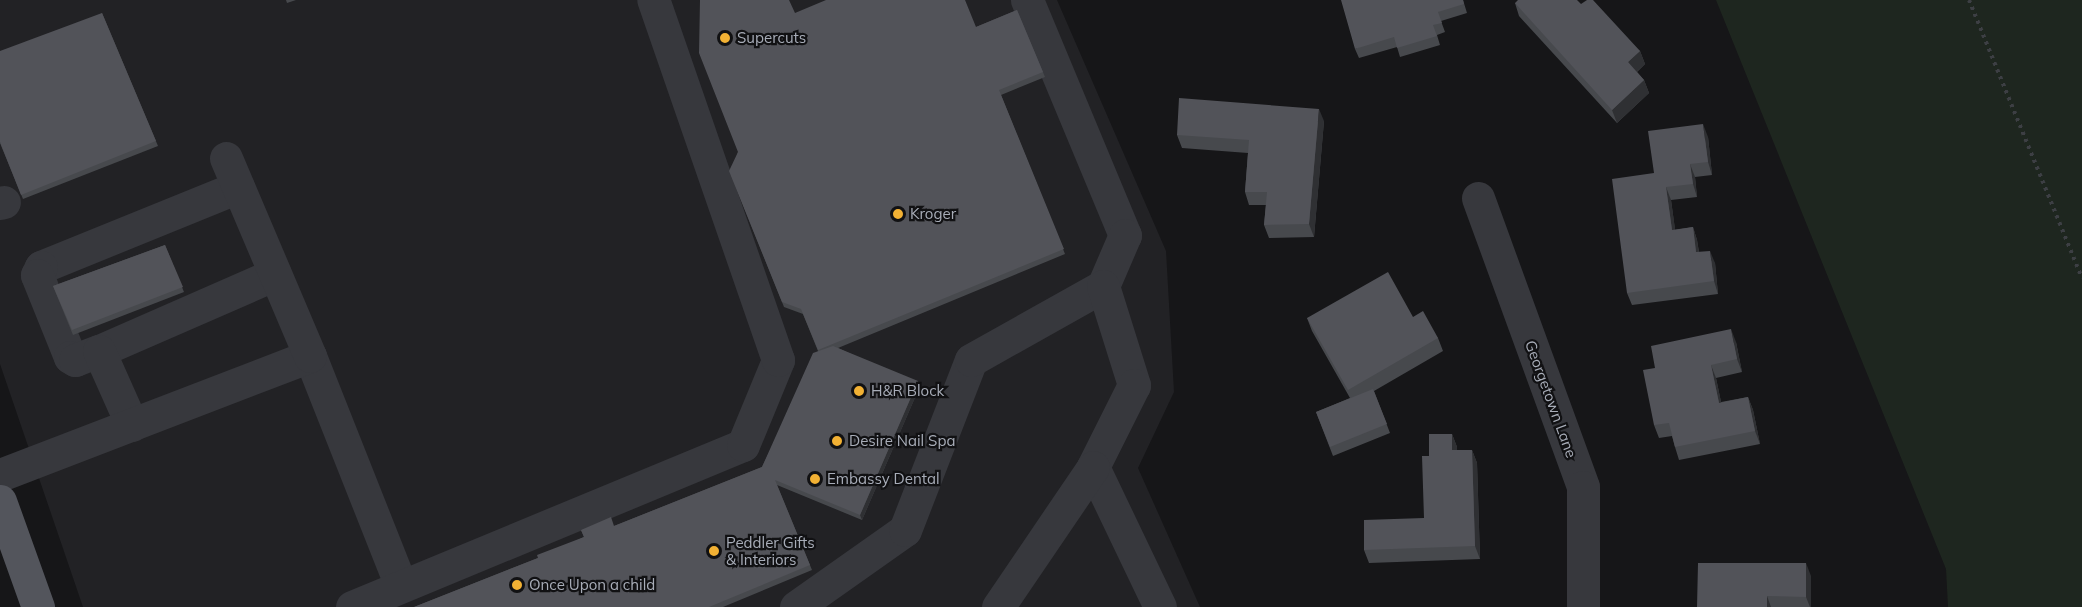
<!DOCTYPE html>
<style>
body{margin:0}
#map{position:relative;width:2082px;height:607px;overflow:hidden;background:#161618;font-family:Mulish,sans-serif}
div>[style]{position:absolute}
.built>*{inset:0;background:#222225}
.green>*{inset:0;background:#1e261f}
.path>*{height:4px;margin-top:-2px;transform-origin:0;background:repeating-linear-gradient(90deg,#3d3f44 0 3px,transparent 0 7.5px)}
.minor>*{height:33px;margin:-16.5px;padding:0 16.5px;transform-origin:16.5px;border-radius:16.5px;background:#37383d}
.major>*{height:33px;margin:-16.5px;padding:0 16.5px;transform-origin:16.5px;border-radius:16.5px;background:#53555c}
.wall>*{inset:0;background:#47494d}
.shaded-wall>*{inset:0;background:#2f3033}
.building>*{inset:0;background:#525359}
.dots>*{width:16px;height:16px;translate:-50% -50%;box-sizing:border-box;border:3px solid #111113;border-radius:50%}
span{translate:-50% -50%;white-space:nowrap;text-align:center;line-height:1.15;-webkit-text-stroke:4.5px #111113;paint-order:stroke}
.poi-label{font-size:15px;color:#a8adb8}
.left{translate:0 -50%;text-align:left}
.street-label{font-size:15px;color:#a8adb8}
</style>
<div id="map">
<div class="built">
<div style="clip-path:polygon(0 0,1057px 0,1166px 251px,1174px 392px,1138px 468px,1200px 607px,83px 607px,0 364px)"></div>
</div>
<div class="green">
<div style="clip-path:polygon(1716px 0,2082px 0,2082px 607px,1948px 607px,1946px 569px)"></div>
</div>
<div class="path">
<div style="left:1969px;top:0;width:300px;rotate:67.9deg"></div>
</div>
<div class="minor">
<div style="left:1027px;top:0;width:255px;rotate:67.4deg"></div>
<div style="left:1125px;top:235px;width:56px;rotate:113.3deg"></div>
<div style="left:238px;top:187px;width:213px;rotate:157.9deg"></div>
<div style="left:41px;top:267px;width:9px;rotate:117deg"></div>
<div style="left:37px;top:275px;width:88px;rotate:68.1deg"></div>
<div style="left:70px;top:357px;width:6px;rotate:31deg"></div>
<div style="left:75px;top:360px;width:26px;rotate:-21deg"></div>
<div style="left:99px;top:351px;width:192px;rotate:-23.6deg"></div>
<div style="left:1478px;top:198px;width:307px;rotate:70deg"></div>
<div style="left:1583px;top:487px;width:120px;rotate:90deg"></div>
<div style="left:0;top:203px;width:4px;rotate:-14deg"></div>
<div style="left:99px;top:351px;width:81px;rotate:66deg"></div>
<div style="left:310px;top:356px;width:247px;rotate:68.4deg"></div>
<div style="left:0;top:475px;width:332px;rotate:-21deg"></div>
<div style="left:310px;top:356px;width:215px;rotate:-113deg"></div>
<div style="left:352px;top:607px;width:423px;rotate:-22.5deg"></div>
<div style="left:743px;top:445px;width:92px;rotate:-67.6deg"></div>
<div style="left:778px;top:360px;width:381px;rotate:-109.1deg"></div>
<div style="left:796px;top:607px;width:133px;rotate:-35.2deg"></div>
<div style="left:905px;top:530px;width:182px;rotate:-68.8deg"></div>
<div style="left:971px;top:360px;width:151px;rotate:-29.3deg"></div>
<div style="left:1103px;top:286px;width:104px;rotate:72.6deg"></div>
<div style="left:1134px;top:385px;width:92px;rotate:116.6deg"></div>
<div style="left:1093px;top:467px;width:155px;rotate:64.4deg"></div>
<div style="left:998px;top:607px;width:169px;rotate:-55.8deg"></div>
</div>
<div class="major">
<div style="left:0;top:501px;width:113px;rotate:70.3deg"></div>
</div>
<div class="wall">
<div style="clip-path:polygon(286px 0,296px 0,287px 3px)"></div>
<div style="clip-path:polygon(1463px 0,1467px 13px,1441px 21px,1445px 32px,1437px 35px,1440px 45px,1400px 57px,1397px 47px,1359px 58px,1355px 49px)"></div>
<div style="clip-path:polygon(1515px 3px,1581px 4px,1640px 51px,1645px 64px,1637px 72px,1644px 80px,1649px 93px,1617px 123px,1519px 16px)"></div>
<div style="clip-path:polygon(1017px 10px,1045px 77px,1001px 95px,1065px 254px,838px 348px,920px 386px,862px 520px,777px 485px,812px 570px,723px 607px,414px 607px,538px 558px,584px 537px,581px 530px,614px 526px,762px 467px,818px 351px,803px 314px,784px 307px,731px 175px,738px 152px,795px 13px,976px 27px)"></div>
<div style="clip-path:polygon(102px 13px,158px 146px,23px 199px,0 143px)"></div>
<div style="clip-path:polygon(1324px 121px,1314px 237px,1269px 238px,1264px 225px,1266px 205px,1249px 205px,1245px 192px,1248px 153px,1182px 148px,1177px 135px)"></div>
<div style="clip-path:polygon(1708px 137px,1712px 175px,1695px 177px,1697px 197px,1671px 200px,1675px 230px,1693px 227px,1697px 240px,1699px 252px,1715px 263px,1718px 294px,1632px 305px,1627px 293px,1654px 173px)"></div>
<div style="clip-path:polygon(165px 245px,184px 292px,73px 335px,53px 286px)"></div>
<div style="clip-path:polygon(1413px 317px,1438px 338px,1443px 351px,1374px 391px,1390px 433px,1333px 456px,1316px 412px,1350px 398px,1312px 331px,1307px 318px)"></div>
<div style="clip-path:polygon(1736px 342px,1742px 372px,1716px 378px,1721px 402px,1748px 397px,1753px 410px,1760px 444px,1679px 460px,1675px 447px,1672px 436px,1659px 438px,1654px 425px,1655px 368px)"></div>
<div style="clip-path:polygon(1452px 434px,1457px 447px,1457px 450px,1472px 450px,1477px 463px,1480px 559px,1369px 563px,1364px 550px,1424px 518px,1429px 456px)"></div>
<div style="clip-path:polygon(1811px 576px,1811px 607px,1697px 607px)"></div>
</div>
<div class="shaded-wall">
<div style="clip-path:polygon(1640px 51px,1645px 64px,1633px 75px,1628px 62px)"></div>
<div style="clip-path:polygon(1644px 80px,1649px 93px,1617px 123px,1612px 110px)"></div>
<div style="clip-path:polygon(1319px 109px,1324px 121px,1314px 237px,1309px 224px)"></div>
<div style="clip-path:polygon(1703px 124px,1708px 137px,1712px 175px,1708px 162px)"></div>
<div style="clip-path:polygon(1690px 164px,1695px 177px,1697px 197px,1693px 184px)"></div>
<div style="clip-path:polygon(1666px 187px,1671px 200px,1677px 243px,1672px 230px)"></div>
<div style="clip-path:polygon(1693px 227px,1697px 240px,1701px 265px,1696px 252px)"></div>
<div style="clip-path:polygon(1710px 251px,1715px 263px,1718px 294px,1714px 281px)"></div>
<div style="clip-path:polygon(1731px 329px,1736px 342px,1742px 372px,1737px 359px)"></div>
<div style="clip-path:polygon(1711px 365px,1716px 378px,1724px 416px,1719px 403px)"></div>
<div style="clip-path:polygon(918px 381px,920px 386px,862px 520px,860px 515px)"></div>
<div style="clip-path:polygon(1748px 397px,1753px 410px,1760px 444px,1755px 431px)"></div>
<div style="clip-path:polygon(1452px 434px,1457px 447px,1457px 463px,1452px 450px)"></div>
<div style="clip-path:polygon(1472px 450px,1477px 463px,1480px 559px,1475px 546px)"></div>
<div style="clip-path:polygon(1806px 563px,1811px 576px,1811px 607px,1810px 607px,1806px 597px)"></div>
<div style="clip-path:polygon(1767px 596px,1771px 607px,1767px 607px)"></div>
</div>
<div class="building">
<div style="clip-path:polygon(700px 0,789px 0,795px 13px,826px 0,965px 0,976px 27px,1017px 10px,1043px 72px,999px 90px,1064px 249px,818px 350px,801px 309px,782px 302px,729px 171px,738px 152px,699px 53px)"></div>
<div style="clip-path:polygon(1341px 0,1463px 0,1464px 4px,1438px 12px,1442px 23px,1433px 25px,1437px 36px,1397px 48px,1394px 37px,1355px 49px)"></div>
<div style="clip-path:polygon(1518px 0,1577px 0,1581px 4px,1587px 0,1593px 0,1640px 51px,1628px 62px,1644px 80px,1612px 110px,1515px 3px)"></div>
<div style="clip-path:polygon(102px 13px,156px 141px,21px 195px,0 142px,0 51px)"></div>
<div style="clip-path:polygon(1179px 98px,1319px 109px,1309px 224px,1264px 225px,1267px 192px,1245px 192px,1249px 140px,1177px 135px)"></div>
<div style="clip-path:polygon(1703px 124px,1708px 162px,1690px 164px,1693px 184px,1666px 187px,1672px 230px,1693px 227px,1696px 252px,1710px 251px,1714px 281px,1627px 293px,1612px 179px,1654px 173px,1648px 131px)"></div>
<div style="clip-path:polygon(165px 245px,183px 287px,72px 330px,53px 286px)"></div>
<div style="clip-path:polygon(1388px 272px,1413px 317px,1423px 311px,1438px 338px,1348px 390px,1307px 318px)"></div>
<div style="clip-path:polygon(1731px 329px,1737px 359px,1711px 365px,1719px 403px,1748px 397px,1755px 431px,1675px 447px,1669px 423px,1654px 425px,1643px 370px,1655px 368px,1651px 346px)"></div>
<div style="clip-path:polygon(833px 346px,918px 381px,860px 515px,775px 480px,810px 565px,709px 607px,414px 607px,538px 558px,537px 555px,584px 537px,581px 530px,611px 517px,614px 526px,762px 467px,813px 353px)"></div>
<div style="clip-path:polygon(1373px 389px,1387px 424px,1330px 447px,1316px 412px)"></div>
<div style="clip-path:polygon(1429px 434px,1452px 434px,1452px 450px,1472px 450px,1475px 546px,1364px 550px,1364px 520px,1424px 518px,1422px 456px,1429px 456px)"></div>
<div style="clip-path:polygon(1698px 563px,1806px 563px,1806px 597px,1767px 596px,1767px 607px,1697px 607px)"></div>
</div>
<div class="dots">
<div style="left:725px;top:38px;background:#f2b134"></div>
<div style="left:898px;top:214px;background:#f2b134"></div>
<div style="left:859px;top:391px;background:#f2b134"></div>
<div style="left:837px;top:441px;background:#f2b134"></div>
<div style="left:815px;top:479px;background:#f2b134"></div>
<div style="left:714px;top:551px;background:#f2b134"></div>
<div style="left:517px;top:585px;background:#f2b134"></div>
</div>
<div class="poi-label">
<span class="left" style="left:737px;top:38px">Supercuts</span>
<span class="left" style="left:910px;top:214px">Kroger</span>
<span class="left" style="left:871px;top:391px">H&amp;R Block</span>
<span class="left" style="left:849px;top:441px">Desire Nail Spa</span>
<span class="left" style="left:827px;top:479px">Embassy Dental</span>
<span class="left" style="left:726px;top:551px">Peddler Gifts<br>&amp; Interiors</span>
<span class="left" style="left:529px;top:585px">Once Upon a child</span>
</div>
<div class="street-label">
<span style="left:1551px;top:399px;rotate:70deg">Georgetown Lane</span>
</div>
</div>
